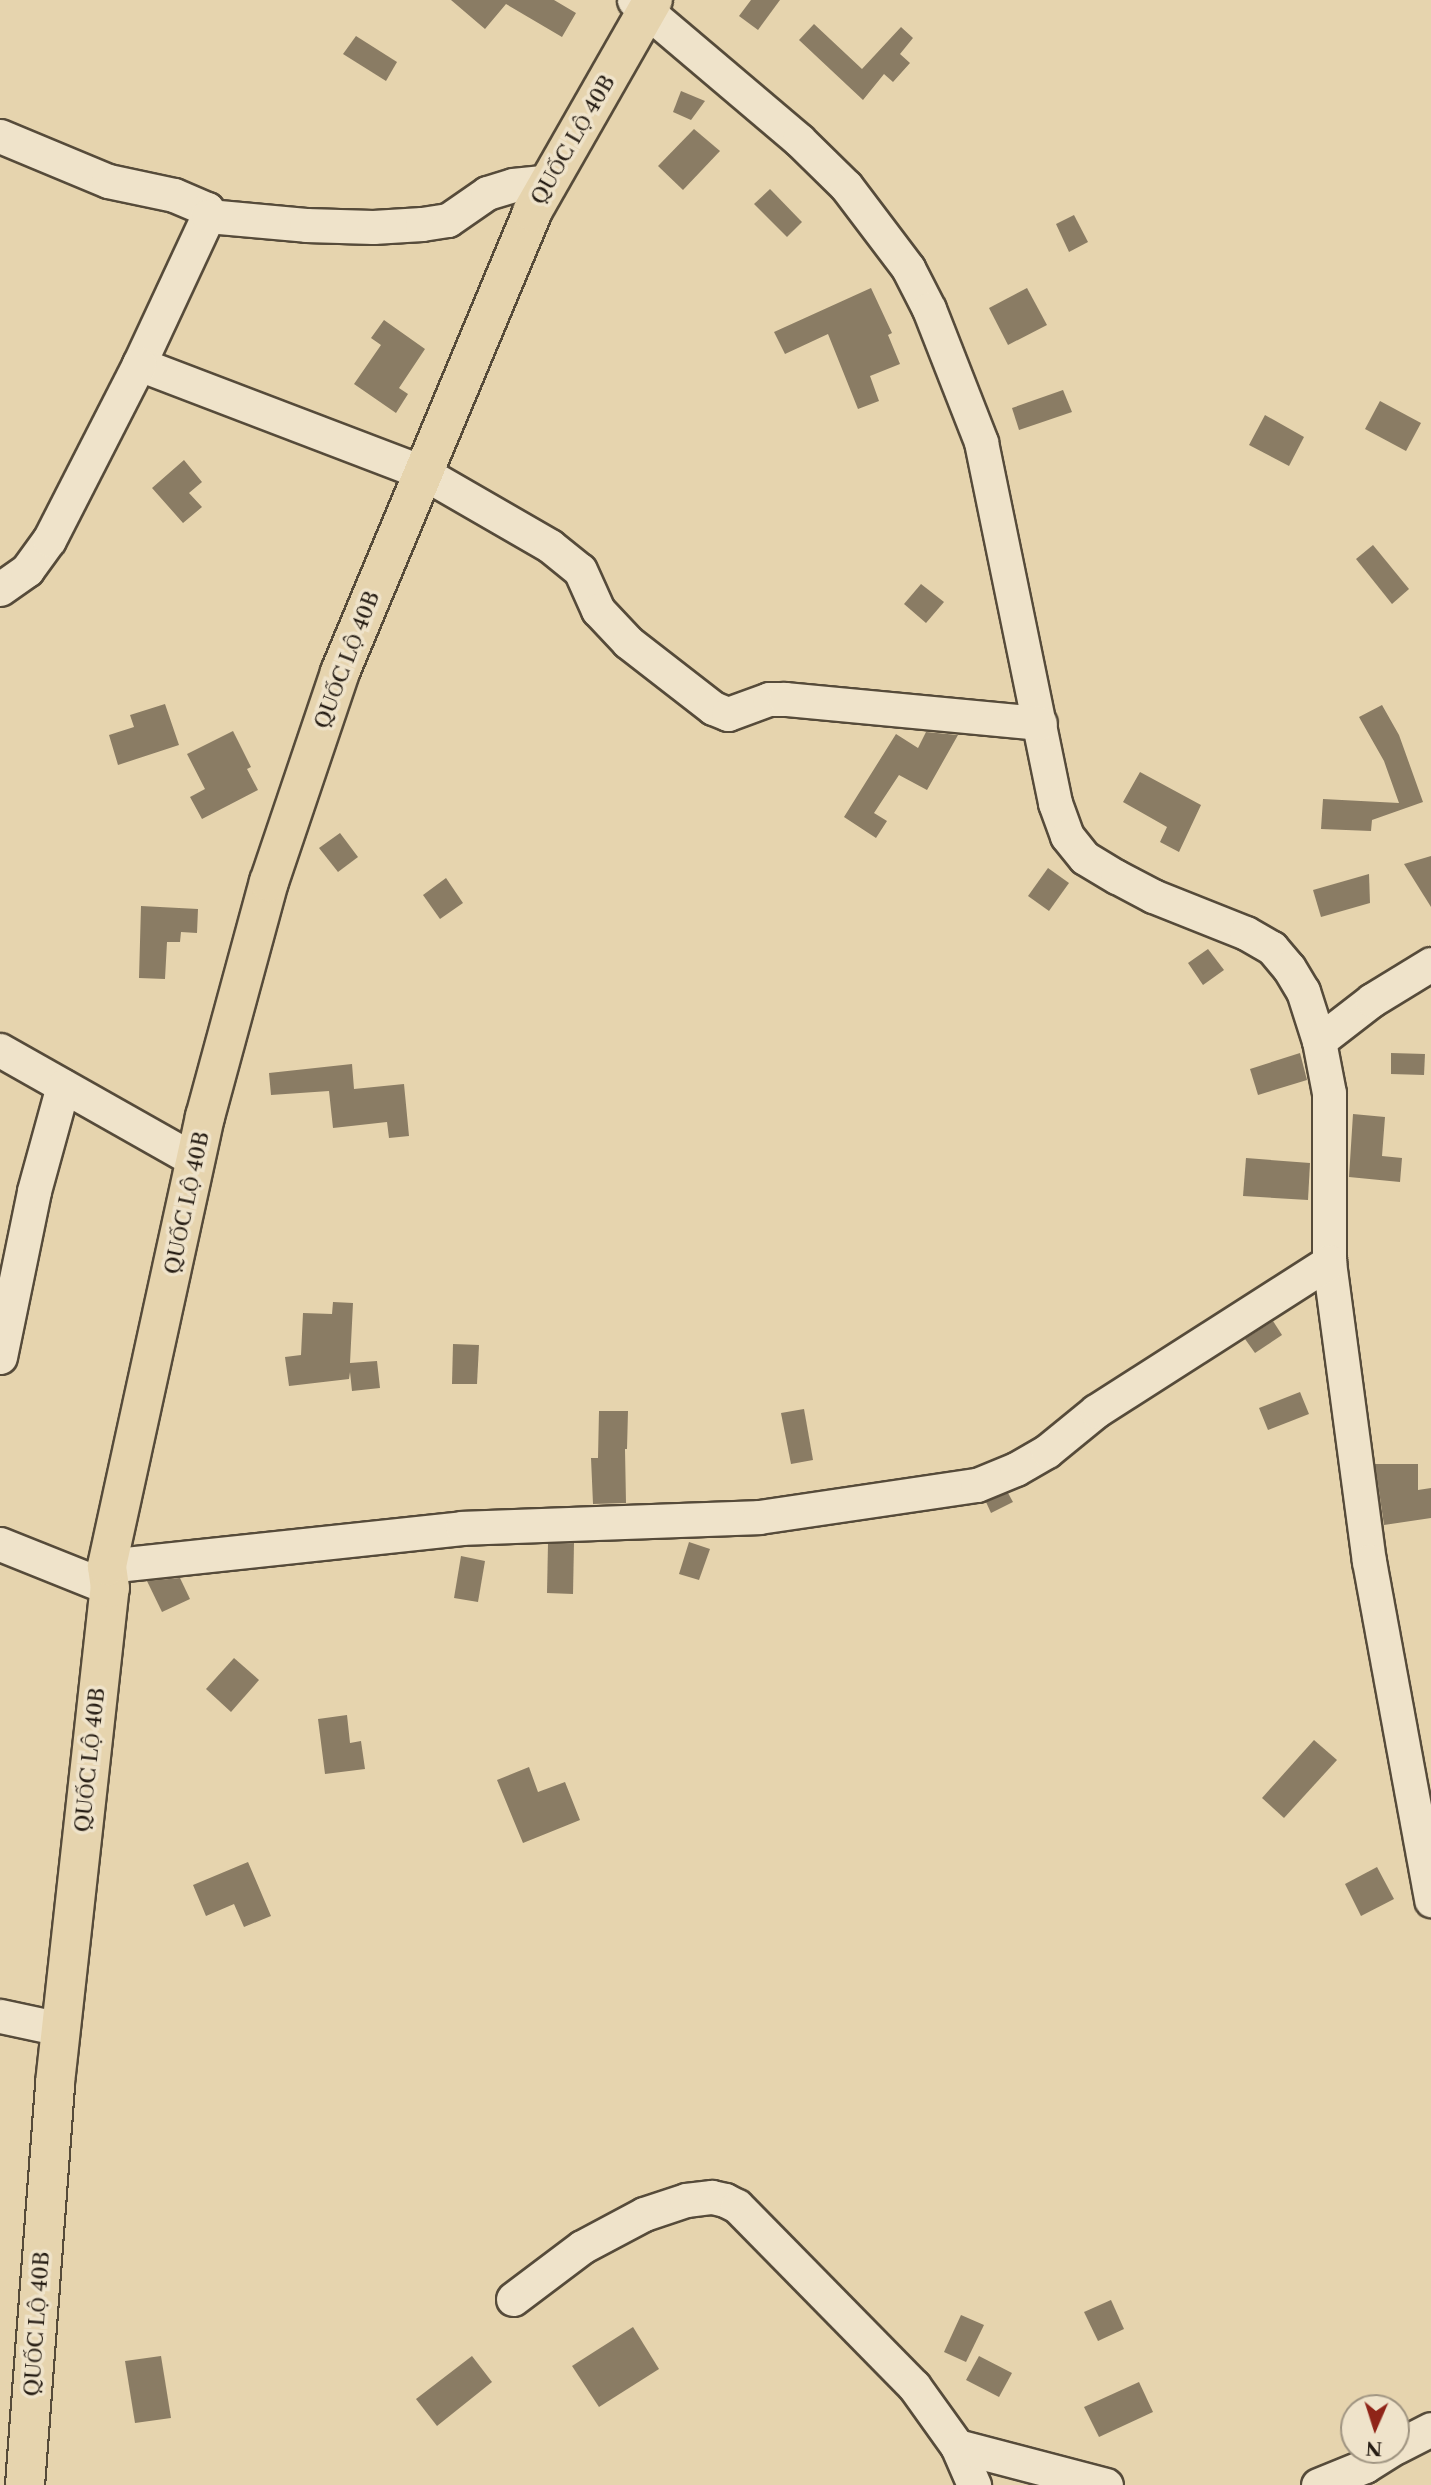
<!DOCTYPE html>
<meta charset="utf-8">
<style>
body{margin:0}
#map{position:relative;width:1431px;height:2485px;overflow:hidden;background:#e6d4ae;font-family:"Libre Caslon Text",serif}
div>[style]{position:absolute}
.building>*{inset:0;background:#8a7c64}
.roads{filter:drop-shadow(2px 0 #564b3a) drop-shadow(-2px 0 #564b3a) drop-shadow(0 2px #564b3a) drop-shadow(0 -2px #564b3a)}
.minor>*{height:33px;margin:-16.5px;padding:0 16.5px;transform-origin:16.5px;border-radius:16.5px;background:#efe3ca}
.highway>*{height:38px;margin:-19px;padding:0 19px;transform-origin:19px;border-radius:19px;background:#e6d4ae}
span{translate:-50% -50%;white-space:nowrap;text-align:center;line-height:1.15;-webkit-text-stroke:7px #efe3ca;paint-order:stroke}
.street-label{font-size:21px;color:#261d14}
.north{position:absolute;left:1340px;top:2394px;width:70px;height:70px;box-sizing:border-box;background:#efe3ca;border:2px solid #9f9481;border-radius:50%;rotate:183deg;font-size:19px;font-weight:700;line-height:28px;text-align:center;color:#261d14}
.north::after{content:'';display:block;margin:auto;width:24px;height:32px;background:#8f2418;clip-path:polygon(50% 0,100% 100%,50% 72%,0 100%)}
</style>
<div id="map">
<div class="building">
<div style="clip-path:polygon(451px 0,554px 0,576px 13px,562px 37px,506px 4px,485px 29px)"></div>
<div style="clip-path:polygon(751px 0,780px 0,758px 30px,739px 16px)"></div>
<div style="clip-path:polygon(814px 24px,862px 69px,901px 27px,913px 38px,900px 54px,910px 63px,893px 82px,884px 74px,863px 100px,799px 40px)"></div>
<div style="clip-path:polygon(356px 36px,397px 62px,386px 81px,343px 54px)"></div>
<div style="clip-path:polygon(681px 91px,705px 101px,691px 120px,673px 112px)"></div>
<div style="clip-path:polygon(694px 129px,720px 151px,683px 190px,658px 166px)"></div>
<div style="clip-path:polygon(770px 189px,802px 222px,787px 237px,754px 204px)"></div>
<div style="clip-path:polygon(1074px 215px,1088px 242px,1069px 252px,1056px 224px)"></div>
<div style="clip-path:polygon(871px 288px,892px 333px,888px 335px,900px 364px,870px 376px,879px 401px,858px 409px,828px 334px,785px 354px,774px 332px)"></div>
<div style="clip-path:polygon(1027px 288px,1047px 325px,1008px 345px,989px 308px)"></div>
<div style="clip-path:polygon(384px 320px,425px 349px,399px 388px,408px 394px,396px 413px,354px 384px,381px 345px,371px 338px)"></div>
<div style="clip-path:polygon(1063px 390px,1072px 412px,1019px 430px,1012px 408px)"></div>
<div style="clip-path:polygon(1380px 401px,1421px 423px,1406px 451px,1365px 429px)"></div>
<div style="clip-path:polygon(1265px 415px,1304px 437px,1289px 466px,1249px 445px)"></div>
<div style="clip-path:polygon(184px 460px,202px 482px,189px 493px,202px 507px,183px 523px,152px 488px)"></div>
<div style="clip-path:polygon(1373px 545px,1409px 589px,1392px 604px,1356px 559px)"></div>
<div style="clip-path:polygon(921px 584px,944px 602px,926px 623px,904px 604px)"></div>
<div style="clip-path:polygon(165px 704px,179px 745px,118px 765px,109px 735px,134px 727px,130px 715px)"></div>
<div style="clip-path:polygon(1382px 705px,1399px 735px,1423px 802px,1372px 820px,1371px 831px,1321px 829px,1323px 799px,1399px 803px,1384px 761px,1359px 717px)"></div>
<div style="clip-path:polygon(233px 731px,251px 767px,247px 769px,258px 790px,202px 819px,190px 797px,205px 789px,187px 754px)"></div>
<div style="clip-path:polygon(926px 732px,958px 735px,927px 790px,899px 775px,874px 813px,887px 821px,876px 838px,844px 817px,896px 734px,918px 748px)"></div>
<div style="clip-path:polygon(1140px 772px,1201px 805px,1179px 852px,1160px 842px,1167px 827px,1123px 802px)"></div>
<div style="clip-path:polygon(340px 833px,358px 857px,338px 872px,319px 848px)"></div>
<div style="clip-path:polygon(1431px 856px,1431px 907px,1404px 864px)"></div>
<div style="clip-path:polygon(1048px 868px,1069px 883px,1049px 911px,1028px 896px)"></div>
<div style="clip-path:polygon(1369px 874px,1370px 903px,1321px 917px,1313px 890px)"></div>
<div style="clip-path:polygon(446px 878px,463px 903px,440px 919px,423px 895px)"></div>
<div style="clip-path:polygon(141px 906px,198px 909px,197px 933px,181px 932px,180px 942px,167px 942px,165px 979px,139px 978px)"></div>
<div style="clip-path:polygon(1208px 949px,1224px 970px,1203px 985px,1188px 963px)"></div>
<div style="clip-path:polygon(1300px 1053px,1307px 1080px,1258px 1095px,1250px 1069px)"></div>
<div style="clip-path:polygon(1391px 1053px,1425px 1054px,1424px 1075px,1391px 1074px)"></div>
<div style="clip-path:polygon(352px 1064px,354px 1089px,404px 1084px,409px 1136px,389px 1138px,387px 1122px,333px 1128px,329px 1091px,271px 1095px,269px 1073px)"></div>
<div style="clip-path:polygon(1353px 1114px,1385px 1117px,1382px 1156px,1402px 1158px,1400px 1182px,1349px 1177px)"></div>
<div style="clip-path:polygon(1246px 1158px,1310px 1163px,1308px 1200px,1243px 1196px)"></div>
<div style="clip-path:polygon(333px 1302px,353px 1303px,350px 1363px,377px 1361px,380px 1388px,352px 1391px,350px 1372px,349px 1379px,289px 1386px,285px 1357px,301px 1355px,303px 1313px,332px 1314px)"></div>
<div style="clip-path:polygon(1273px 1321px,1282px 1335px,1255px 1353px,1245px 1339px)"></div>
<div style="clip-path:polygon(453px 1344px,479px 1345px,477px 1384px,452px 1384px)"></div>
<div style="clip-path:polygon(1300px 1392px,1309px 1414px,1268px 1430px,1259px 1408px)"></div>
<div style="clip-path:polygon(804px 1409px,813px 1460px,791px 1464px,781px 1413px)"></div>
<div style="clip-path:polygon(599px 1411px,628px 1411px,627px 1449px,625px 1449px,626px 1503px,593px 1504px,591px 1458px,598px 1458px)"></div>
<div style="clip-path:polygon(1375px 1464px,1418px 1464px,1418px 1490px,1431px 1488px,1431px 1518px,1384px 1525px)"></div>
<div style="clip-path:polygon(1008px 1493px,1013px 1502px,991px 1513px,986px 1502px)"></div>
<div style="clip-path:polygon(689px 1542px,710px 1549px,699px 1580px,679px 1574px)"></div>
<div style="clip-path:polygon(574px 1543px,573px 1594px,547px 1593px,548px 1544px)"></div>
<div style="clip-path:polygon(461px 1556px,485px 1561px,478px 1602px,454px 1598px)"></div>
<div style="clip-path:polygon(180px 1578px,190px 1599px,162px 1612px,147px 1581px)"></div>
<div style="clip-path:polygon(234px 1658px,259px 1680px,231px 1712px,206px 1689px)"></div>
<div style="clip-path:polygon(347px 1715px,350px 1743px,361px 1741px,365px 1769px,325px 1774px,318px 1719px)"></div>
<div style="clip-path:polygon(1314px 1740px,1337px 1760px,1284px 1818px,1262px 1798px)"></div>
<div style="clip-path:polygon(529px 1767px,538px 1792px,565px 1782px,580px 1820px,523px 1843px,497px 1780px)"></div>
<div style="clip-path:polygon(248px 1862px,271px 1916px,244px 1927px,234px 1904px,206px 1916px,193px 1885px)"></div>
<div style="clip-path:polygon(1377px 1867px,1394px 1899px,1361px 1916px,1345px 1884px)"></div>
<div style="clip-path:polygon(1111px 2300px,1124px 2329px,1098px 2341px,1084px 2312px)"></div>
<div style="clip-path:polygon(961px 2315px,984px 2325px,966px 2362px,944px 2352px)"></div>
<div style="clip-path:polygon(633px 2327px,659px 2369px,599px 2407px,572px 2366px)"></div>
<div style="clip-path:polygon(161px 2356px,171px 2418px,135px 2423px,125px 2361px)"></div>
<div style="clip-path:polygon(472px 2356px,492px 2382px,437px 2426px,416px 2399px)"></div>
<div style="clip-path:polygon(979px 2356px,1012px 2373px,999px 2397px,966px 2380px)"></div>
<div style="clip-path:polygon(1139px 2382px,1153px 2412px,1099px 2437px,1084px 2407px)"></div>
</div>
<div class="roads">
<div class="minor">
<div style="left:634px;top:0;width:216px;rotate:40.3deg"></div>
<div style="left:799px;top:140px;width:66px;rotate:44.4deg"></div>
<div style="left:846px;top:186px;width:103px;rotate:52.9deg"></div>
<div style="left:908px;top:268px;width:46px;rotate:62.9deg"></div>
<div style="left:929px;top:309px;width:143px;rotate:68.6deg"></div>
<div style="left:981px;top:442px;width:369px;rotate:78.4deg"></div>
<div style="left:1055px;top:803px;width:35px;rotate:70deg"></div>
<div style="left:1067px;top:836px;width:28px;rotate:51deg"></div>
<div style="left:1085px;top:858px;width:37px;rotate:31deg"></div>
<div style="left:1117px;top:877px;width:41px;rotate:27.8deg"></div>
<div style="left:1153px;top:896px;width:100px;rotate:21.7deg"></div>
<div style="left:1246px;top:933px;width:30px;rotate:30deg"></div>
<div style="left:1272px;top:948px;width:26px;rotate:50deg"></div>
<div style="left:1289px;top:968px;width:27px;rotate:59deg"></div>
<div style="left:1303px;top:991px;width:52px;rotate:72.3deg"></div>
<div style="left:1319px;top:1041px;width:53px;rotate:79.1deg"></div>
<div style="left:1329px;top:1093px;width:169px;rotate:90deg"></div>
<div style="left:1329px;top:1262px;width:302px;rotate:82.4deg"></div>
<div style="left:1369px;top:1561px;width:345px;rotate:79.6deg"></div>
<div style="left:0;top:136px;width:117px;rotate:22.6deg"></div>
<div style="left:108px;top:181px;width:67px;rotate:12deg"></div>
<div style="left:174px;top:195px;width:36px;rotate:23deg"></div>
<div style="left:207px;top:209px;width:7px;rotate:82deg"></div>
<div style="left:208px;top:216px;width:163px;rotate:115deg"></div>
<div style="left:139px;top:364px;width:303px;rotate:20.9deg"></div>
<div style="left:422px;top:472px;width:148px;rotate:30deg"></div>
<div style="left:550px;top:546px;width:38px;rotate:39deg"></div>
<div style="left:580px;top:570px;width:44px;rotate:65.8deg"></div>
<div style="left:598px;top:610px;width:44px;rotate:46.8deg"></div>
<div style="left:628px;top:642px;width:108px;rotate:37.8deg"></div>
<div style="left:713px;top:708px;width:16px;rotate:22deg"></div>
<div style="left:728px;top:714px;width:44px;rotate:-20.1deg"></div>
<div style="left:769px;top:699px;width:16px"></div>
<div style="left:785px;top:699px;width:256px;rotate:5.4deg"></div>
<div style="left:208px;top:216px;width:98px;rotate:5.2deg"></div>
<div style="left:306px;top:225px;width:67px;rotate:1.7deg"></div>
<div style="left:373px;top:227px;width:49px;rotate:-3.5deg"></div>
<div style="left:422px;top:224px;width:26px;rotate:-9deg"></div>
<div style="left:448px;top:220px;width:47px;rotate:-34.7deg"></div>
<div style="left:487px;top:193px;width:27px;rotate:-17deg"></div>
<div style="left:513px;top:185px;width:37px;rotate:-6deg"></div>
<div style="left:0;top:589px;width:33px;rotate:-35deg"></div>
<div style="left:27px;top:570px;width:37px;rotate:-54deg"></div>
<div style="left:49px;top:540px;width:198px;rotate:-62.9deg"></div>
<div style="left:1319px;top:1041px;width:67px;rotate:-37.7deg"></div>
<div style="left:1372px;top:1000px;width:69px;rotate:-31.4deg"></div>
<div style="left:0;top:1050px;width:225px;rotate:29.5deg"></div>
<div style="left:0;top:1357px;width:169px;rotate:-78.4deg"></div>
<div style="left:34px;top:1191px;width:109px;rotate:-74.6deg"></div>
<div style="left:0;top:1544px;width:118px;rotate:21.8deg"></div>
<div style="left:107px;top:1566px;width:357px;rotate:-6.1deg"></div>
<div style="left:462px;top:1528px;width:297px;rotate:-2.1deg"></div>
<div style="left:759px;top:1517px;width:220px;rotate:-8.4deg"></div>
<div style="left:977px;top:1485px;width:42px;rotate:-22.3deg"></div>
<div style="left:1016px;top:1469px;width:36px;rotate:-30deg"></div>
<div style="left:1047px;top:1451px;width:63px;rotate:-39.2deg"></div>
<div style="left:1096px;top:1411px;width:277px;rotate:-32.6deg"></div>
<div style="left:0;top:2016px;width:62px;rotate:12deg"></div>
<div style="left:513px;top:2299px;width:86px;rotate:-37deg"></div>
<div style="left:582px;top:2247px;width:70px;rotate:-28deg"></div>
<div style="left:644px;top:2214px;width:44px;rotate:-18.4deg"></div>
<div style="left:686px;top:2200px;width:26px;rotate:-7deg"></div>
<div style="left:712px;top:2197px;width:13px;rotate:13deg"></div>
<div style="left:725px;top:2200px;width:13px;rotate:27deg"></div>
<div style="left:737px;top:2206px;width:252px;rotate:45.5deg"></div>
<div style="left:914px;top:2386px;width:74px;rotate:54.4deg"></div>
<div style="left:957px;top:2446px;width:43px;rotate:66.4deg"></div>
<div style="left:957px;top:2446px;width:154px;rotate:14.7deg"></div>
<div style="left:1396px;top:2447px;width:39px;rotate:-27deg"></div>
<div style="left:1318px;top:2485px;width:51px;rotate:-22deg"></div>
<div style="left:1365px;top:2466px;width:31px;rotate:-32deg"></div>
</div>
<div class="highway">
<div style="left:25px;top:2485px;width:403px;rotate:-85.7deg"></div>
<div style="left:55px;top:2083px;width:498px;rotate:-83.7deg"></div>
<div style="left:110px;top:1588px;width:22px;rotate:-98deg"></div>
<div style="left:107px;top:1566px;width:460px;rotate:-77.7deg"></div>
<div style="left:205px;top:1117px;width:244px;rotate:-74.8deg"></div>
<div style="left:269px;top:882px;width:222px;rotate:-71.3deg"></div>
<div style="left:340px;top:672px;width:498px;rotate:-67.3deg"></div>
<div style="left:532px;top:212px;width:244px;rotate:-60.3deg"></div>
</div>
</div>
<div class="street-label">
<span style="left:573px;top:140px;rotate:-60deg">QUỐC LỘ 40B</span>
<span style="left:347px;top:660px;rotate:-69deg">QUỐC LỘ 40B</span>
<span style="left:187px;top:1203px;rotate:-78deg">QUỐC LỘ 40B</span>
<span style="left:90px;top:1760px;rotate:-84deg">QUỐC LỘ 40B</span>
<span style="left:37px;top:2324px;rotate:-86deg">QUỐC LỘ 40B</span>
</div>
<div class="north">N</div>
</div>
